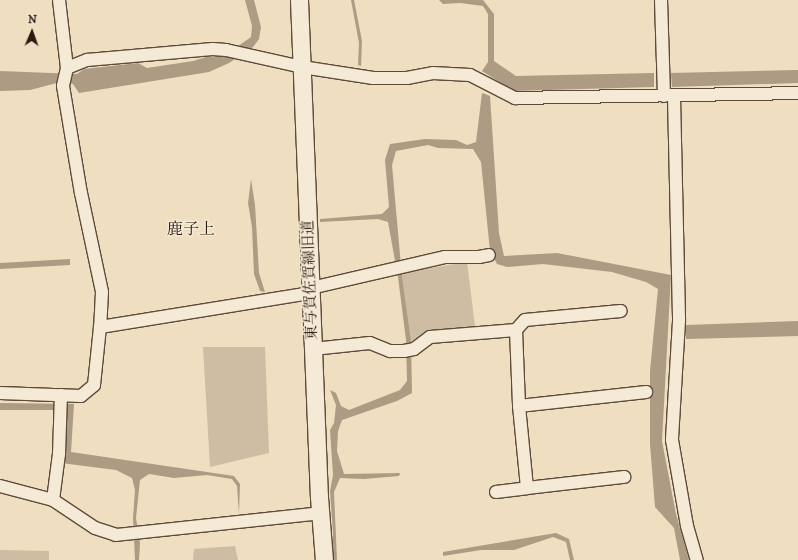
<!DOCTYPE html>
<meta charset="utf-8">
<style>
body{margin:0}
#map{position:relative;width:798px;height:560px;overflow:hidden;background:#efdec0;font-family:"IM FELL DW Pica","Noto Serif JP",serif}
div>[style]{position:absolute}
.green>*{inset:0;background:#cebda2}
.water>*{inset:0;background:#ad9b83}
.roads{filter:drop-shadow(1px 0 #5d4b3a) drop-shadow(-1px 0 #5d4b3a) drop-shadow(0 1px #5d4b3a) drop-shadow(0 -1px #5d4b3a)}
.street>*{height:12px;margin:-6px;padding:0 6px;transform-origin:6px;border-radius:6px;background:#f5ead6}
.secondary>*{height:17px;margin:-8.5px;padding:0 8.5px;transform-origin:8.5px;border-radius:8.5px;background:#f5ead6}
span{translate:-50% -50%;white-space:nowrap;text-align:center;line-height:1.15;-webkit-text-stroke:3px #f5ead6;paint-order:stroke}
.street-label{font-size:15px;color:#2c1a0e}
.neighbourhood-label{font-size:16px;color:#2c1a0e}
.north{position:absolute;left:12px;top:12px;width:40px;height:40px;-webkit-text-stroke:3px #f5ead6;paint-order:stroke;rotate:2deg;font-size:11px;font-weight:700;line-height:16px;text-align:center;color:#2c1a0e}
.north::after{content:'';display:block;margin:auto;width:14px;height:18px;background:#2c1a0e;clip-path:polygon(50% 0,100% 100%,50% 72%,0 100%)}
</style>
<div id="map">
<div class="green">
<div style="clip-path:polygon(467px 262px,475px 326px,429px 332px,409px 342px,399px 273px)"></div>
<div style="clip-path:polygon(203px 347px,265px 347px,269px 453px,210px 467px)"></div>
<div style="clip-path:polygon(235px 546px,238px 560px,193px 560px,194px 549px)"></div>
<div style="clip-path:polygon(0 550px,49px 551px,49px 560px,0 560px)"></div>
</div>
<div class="water">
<div style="clip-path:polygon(245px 0,254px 0,261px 27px,259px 39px,253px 47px,229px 63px,209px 72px,79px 93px,73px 84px,57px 83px,30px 90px,0 91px,0 71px,77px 74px,84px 69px,138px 63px,147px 68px,193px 61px,206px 57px,224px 56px,251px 37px,252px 26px)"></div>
<div style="clip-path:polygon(351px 0,354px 0,362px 41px,361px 66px,358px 65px,359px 43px)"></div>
<div style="clip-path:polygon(439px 0,483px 0,494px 14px,494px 61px,516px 76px,654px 73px,654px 87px,513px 91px,482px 71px,488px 62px,488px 14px,483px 6px,460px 3px,443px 4px)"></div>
<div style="clip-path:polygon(798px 70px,798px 83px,672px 87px,671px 73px)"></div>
<div style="clip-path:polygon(482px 93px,490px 96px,499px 233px,504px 256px,557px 253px,671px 275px,662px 441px,676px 514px,689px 560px,680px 560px,674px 528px,655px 507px,650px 444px,650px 371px,658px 289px,646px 282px,612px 272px,543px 264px,507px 267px,497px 264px,490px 251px,481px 162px,473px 149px,438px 148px,428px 145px,396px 151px,392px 165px,402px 277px,411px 342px,412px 393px,397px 401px,342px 420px,338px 431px,337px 451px,344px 474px,400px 473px,399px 476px,364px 479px,340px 478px,334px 492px,337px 560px,332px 560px,333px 532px,330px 491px,333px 475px,330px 430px,334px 423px,336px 405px,330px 390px,336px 393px,341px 406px,349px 410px,400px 390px,407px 381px,406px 340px,398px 277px,388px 222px,378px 219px,320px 222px,320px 219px,382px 214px,389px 207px,385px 160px,390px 144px,425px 139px,456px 140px,467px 145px,476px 142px)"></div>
<div style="clip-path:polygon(251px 179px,255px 205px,259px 273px,265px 292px,260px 291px,254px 274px,252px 227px,248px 203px)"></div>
<div style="clip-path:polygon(70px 259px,70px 265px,0 269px,0 263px)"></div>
<div style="clip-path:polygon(798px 321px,798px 336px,686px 339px,686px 325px)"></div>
<div style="clip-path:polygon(0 403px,74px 404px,71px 452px,234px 476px,240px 484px,239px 514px,237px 486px,232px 479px,207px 475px,174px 478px,149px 474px,140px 480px,136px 518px,140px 543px,139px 560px,135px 560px,133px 518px,135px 490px,132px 478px,116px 470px,61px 463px,64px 410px,0 410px)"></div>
<div style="clip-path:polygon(556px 533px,569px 539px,574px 560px,570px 560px,566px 542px,553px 537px,514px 550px,481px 550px,443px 556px,443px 552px)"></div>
</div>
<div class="roads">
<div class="street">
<div style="left:59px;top:0;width:68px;rotate:83.3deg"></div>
<div style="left:67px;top:68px;width:18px;rotate:103deg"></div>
<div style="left:63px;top:86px;width:109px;rotate:80.5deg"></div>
<div style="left:81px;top:193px;width:101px;rotate:78deg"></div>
<div style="left:102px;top:292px;width:35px;rotate:93deg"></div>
<div style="left:661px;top:0;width:96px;rotate:88.2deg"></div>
<div style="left:67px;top:68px;width:22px;rotate:-22deg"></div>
<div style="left:87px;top:60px;width:126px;rotate:-5deg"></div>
<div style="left:213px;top:49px;width:13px;rotate:4deg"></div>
<div style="left:226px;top:50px;width:78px;rotate:12.6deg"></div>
<div style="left:302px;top:67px;width:72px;rotate:8.8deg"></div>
<div style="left:373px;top:78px;width:34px"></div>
<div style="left:407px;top:78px;width:26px;rotate:-11deg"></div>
<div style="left:433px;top:73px;width:37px;rotate:3deg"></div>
<div style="left:470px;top:75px;width:51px;rotate:27.1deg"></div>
<div style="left:515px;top:98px;width:283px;rotate:-1deg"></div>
<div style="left:674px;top:97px;width:224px;rotate:88.7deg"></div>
<div style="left:679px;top:321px;width:119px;rotate:93.4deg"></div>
<div style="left:672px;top:440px;width:87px;rotate:80.1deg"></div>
<div style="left:687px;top:526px;width:35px;rotate:74deg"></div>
<div style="left:311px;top:288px;width:138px;rotate:-13deg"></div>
<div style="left:445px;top:257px;width:34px"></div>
<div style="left:479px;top:257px;width:10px;rotate:-11deg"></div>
<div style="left:516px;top:330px;width:76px;rotate:87.7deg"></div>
<div style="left:519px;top:406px;width:82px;rotate:84.4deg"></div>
<div style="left:527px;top:488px;width:98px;rotate:-6.5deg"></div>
<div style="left:313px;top:349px;width:57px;rotate:-6deg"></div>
<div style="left:370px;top:343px;width:22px;rotate:22deg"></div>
<div style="left:390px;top:351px;width:14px"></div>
<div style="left:404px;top:351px;width:10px;rotate:-11deg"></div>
<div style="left:414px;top:349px;width:20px;rotate:-37deg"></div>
<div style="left:430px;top:337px;width:86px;rotate:-4.7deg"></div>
<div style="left:516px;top:330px;width:13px;rotate:-48deg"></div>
<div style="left:525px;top:320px;width:96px;rotate:-5.4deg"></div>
<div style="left:0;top:393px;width:81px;rotate:2.1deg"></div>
<div style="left:81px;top:396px;width:17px;rotate:-40deg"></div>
<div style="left:94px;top:385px;width:58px;rotate:-84.1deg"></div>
<div style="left:100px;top:327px;width:214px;rotate:-9.2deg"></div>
<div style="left:519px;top:406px;width:128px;rotate:-6.3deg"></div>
<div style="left:0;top:486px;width:55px;rotate:14.8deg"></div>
<div style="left:53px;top:500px;width:50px;rotate:33.7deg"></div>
<div style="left:95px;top:528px;width:22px;rotate:18deg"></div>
<div style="left:116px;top:535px;width:206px;rotate:-6.1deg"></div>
<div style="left:496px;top:492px;width:31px;rotate:-7deg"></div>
<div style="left:53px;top:500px;width:46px;rotate:-82.6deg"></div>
<div style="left:59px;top:454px;width:59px;rotate:-88.1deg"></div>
</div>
<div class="secondary">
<div style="left:299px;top:0;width:497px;rotate:87.7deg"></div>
<div style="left:319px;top:497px;width:63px;rotate:85.5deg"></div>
</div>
</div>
<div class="street-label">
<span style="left:310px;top:280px;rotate:-92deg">東与賀佐賀線旧道</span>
</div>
<div class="neighbourhood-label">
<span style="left:191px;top:229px">鹿子上</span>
</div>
<div class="north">N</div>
</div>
